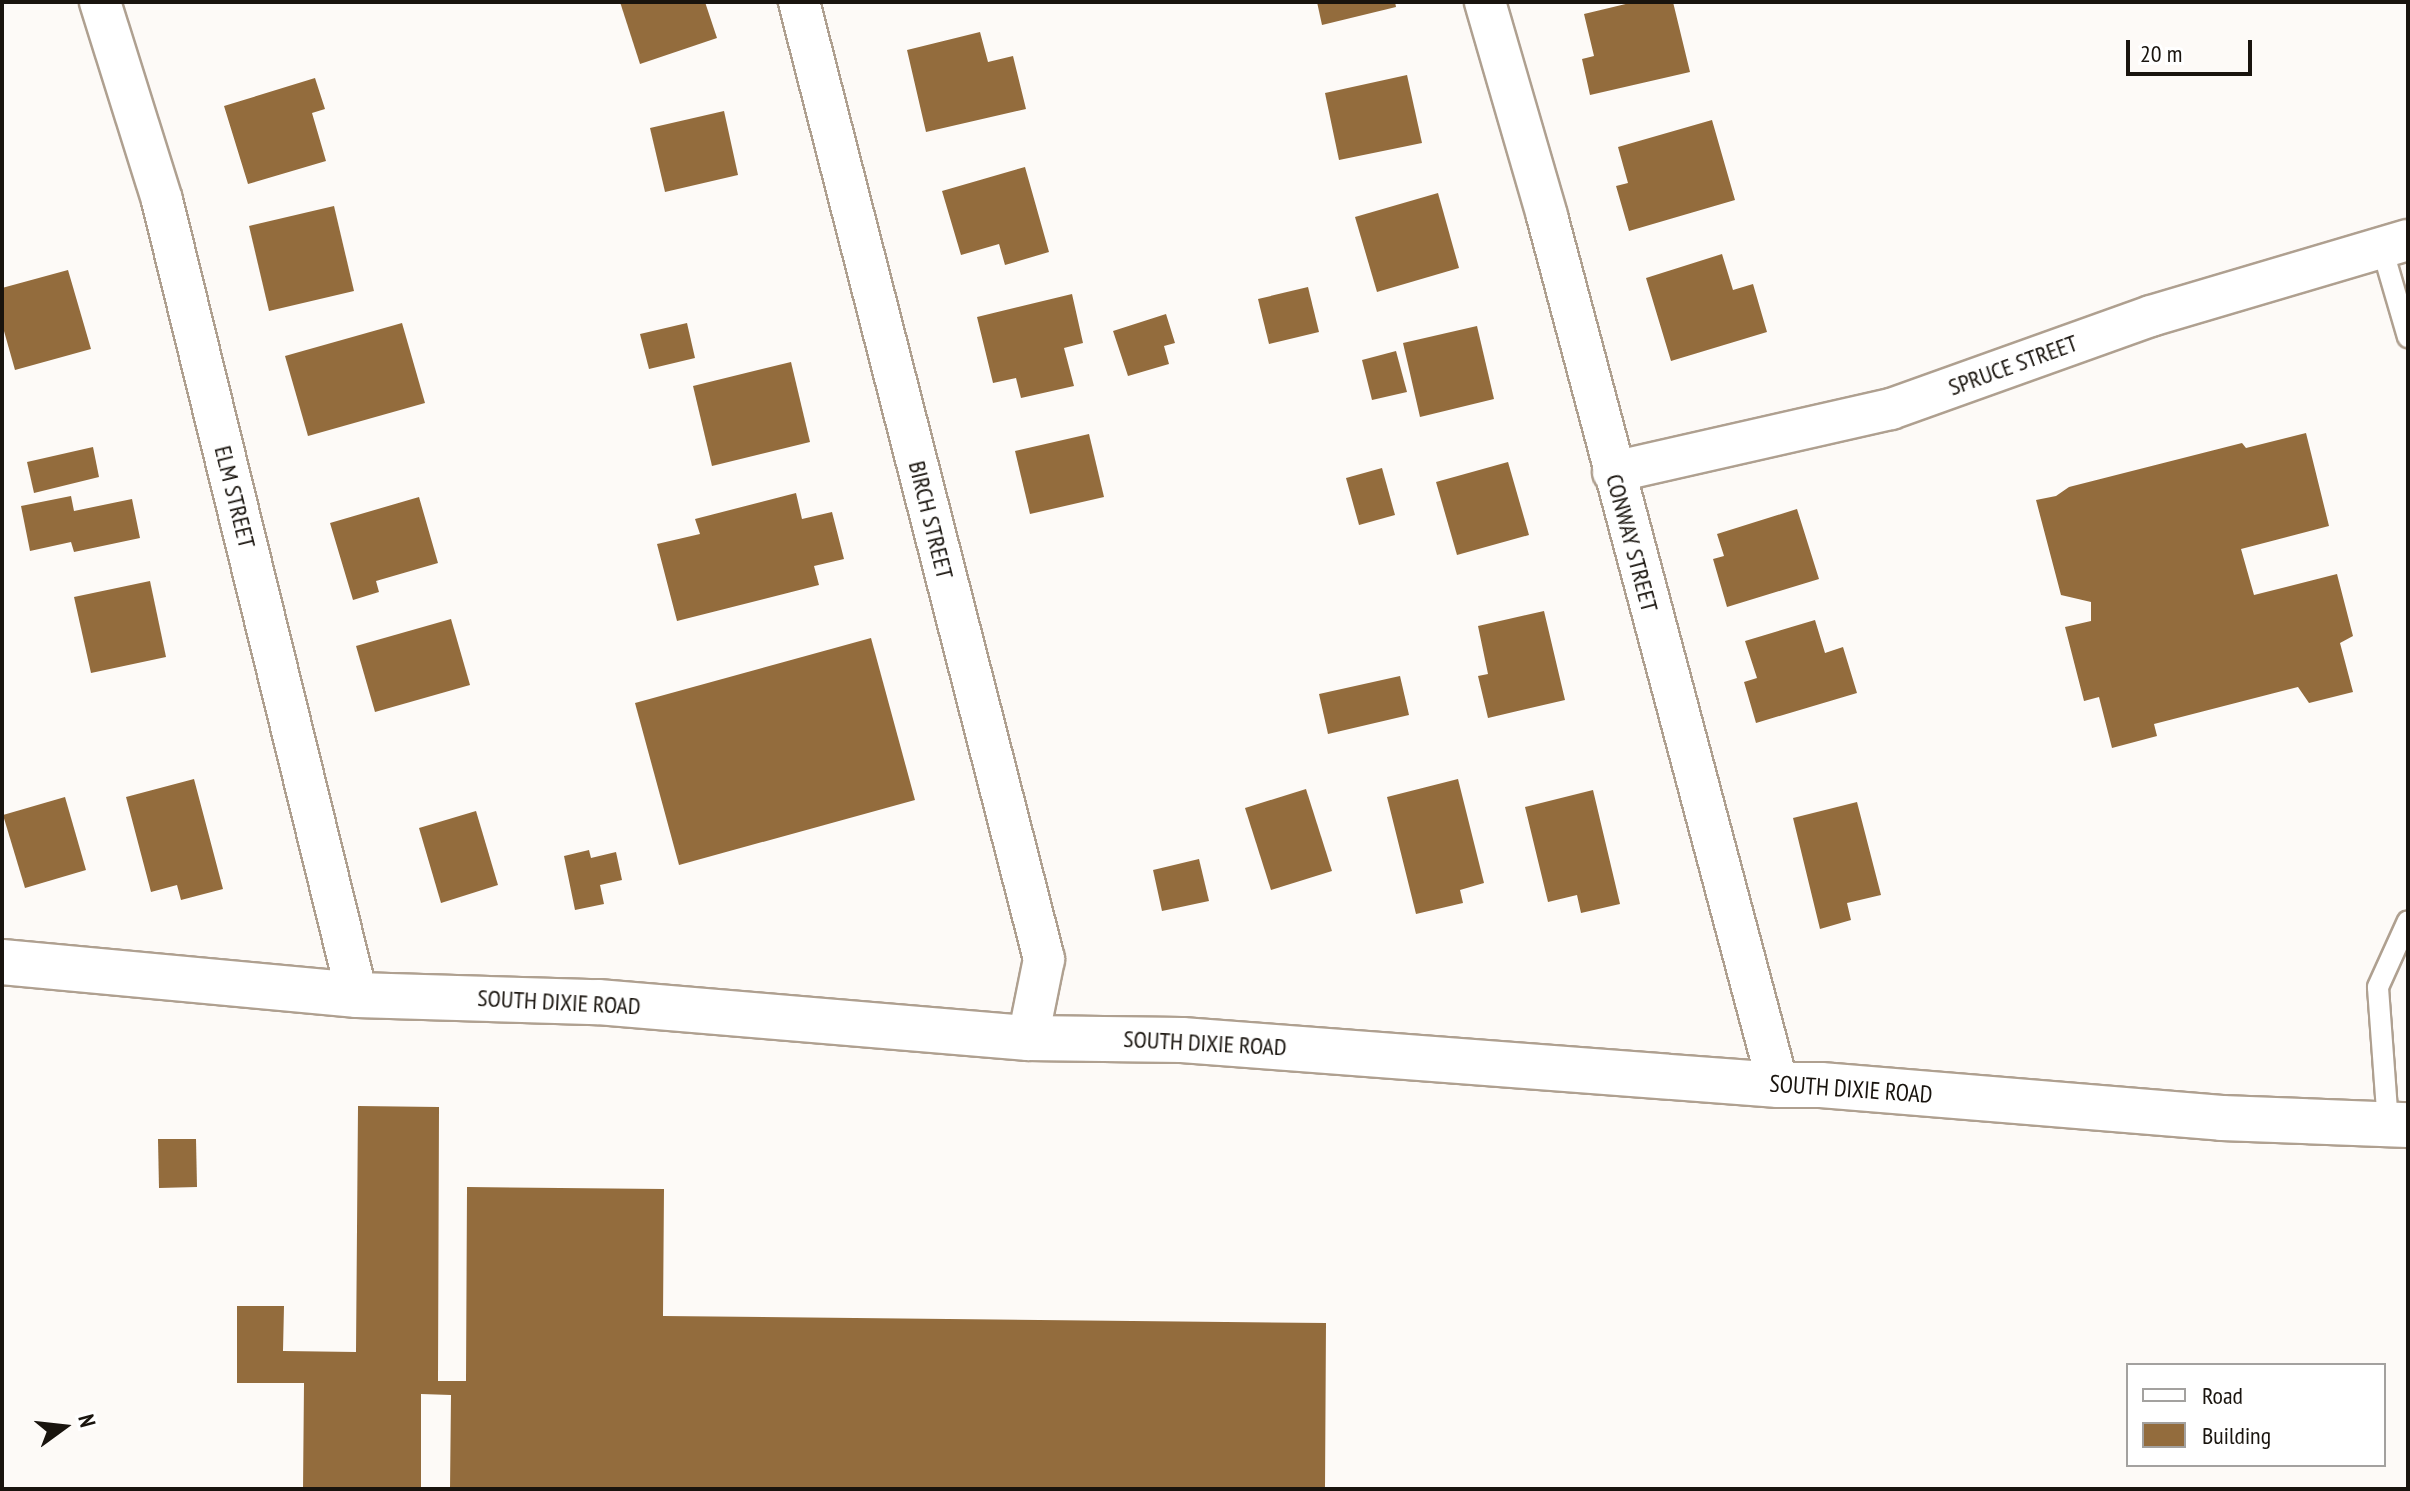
<!DOCTYPE html>
<style>
body{margin:0}
#map{position:relative;width:2410px;height:1491px;overflow:hidden;background:#fdfaf7;font-family:"PT Sans Narrow",sans-serif}
div>[style]{position:absolute}
.building>*{inset:0;background:#936c3d}
.roads{filter:drop-shadow(2px 0 #afa090) drop-shadow(-2px 0 #afa090) drop-shadow(0 2px #afa090) drop-shadow(0 -2px #afa090)}
.service>*{height:20px;margin:-10px;padding:0 10px;transform-origin:10px;border-radius:10px;background:#fff}
.minor>*{height:40px;margin:-20px;padding:0 20px;transform-origin:20px;border-radius:20px;background:#fff}
.primary>*{height:44px;margin:-22px;padding:0 22px;transform-origin:22px;border-radius:22px;background:#fff}
span{translate:-50% -50%;white-space:nowrap;text-align:center;line-height:1.15;-webkit-text-stroke:6px #fff;paint-order:stroke}
.street-label{font-size:24px;color:#19140e}
.frame{position:absolute;inset:0;border:4px solid #19140e;pointer-events:none}
.legend{position:absolute;left:2126px;top:1363px;width:260px;height:104px;box-sizing:border-box;background:#fff;border:2px solid #a3a19f;margin:0;padding:10px 14px;list-style:none;font-size:24px;color:#19140e}
.legend li{display:flex;align-items:center;gap:16px;height:40px}
.legend b{width:40px;border:2px solid #a3a19f}
.north{position:absolute;left:24px;top:1387px;width:80px;height:80px;-webkit-text-stroke:6px #fff;paint-order:stroke;rotate:75deg;font-size:22px;font-weight:700;line-height:32px;text-align:center;color:#19140e}
.north::after{content:'';display:block;margin:auto;width:28px;height:36px;background:#19140e;clip-path:polygon(50% 0,100% 100%,50% 72%,0 100%)}
.scale{position:absolute;left:2126px;top:40px;width:126px;height:36px;box-sizing:border-box;border:4px solid #19140e;border-top:0;padding-left:10px;font-size:24px;line-height:28px;white-space:nowrap;color:#19140e;-webkit-text-stroke:6px #fff;paint-order:stroke}
</style>
<div id="map">
<div class="building">
<div style="clip-path:polygon(620px 2px,705px 2px,717px 38px,640px 64px)"></div>
<div style="clip-path:polygon(1317px 2px,1395px 2px,1396px 7px,1322px 25px)"></div>
<div style="clip-path:polygon(1634px 2px,1673px 2px,1690px 72px,1590px 95px,1582px 59px,1594px 56px,1584px 14px)"></div>
<div style="clip-path:polygon(980px 32px,988px 62px,1013px 56px,1026px 109px,926px 132px,907px 50px)"></div>
<div style="clip-path:polygon(1407px 75px,1422px 143px,1339px 160px,1325px 93px)"></div>
<div style="clip-path:polygon(315px 78px,325px 109px,312px 113px,326px 161px,248px 184px,224px 106px)"></div>
<div style="clip-path:polygon(724px 111px,738px 175px,665px 192px,650px 128px)"></div>
<div style="clip-path:polygon(1712px 120px,1735px 200px,1629px 231px,1616px 186px,1628px 183px,1618px 147px)"></div>
<div style="clip-path:polygon(1025px 167px,1049px 252px,1005px 265px,999px 244px,961px 255px,942px 191px)"></div>
<div style="clip-path:polygon(1438px 193px,1459px 268px,1377px 292px,1355px 217px)"></div>
<div style="clip-path:polygon(334px 206px,354px 291px,269px 311px,249px 226px)"></div>
<div style="clip-path:polygon(1722px 254px,1733px 290px,1753px 284px,1767px 332px,1671px 361px,1646px 278px)"></div>
<div style="clip-path:polygon(68px 270px,91px 349px,15px 370px,2px 324px,2px 288px)"></div>
<div style="clip-path:polygon(1308px 287px,1319px 332px,1269px 344px,1258px 299px)"></div>
<div style="clip-path:polygon(1072px 294px,1083px 343px,1064px 348px,1074px 386px,1021px 398px,1016px 378px,993px 383px,977px 317px)"></div>
<div style="clip-path:polygon(1166px 314px,1175px 343px,1164px 346px,1169px 364px,1128px 376px,1113px 331px)"></div>
<div style="clip-path:polygon(402px 323px,425px 403px,308px 436px,285px 356px)"></div>
<div style="clip-path:polygon(687px 323px,695px 358px,649px 369px,640px 334px)"></div>
<div style="clip-path:polygon(1477px 326px,1494px 399px,1420px 417px,1403px 343px)"></div>
<div style="clip-path:polygon(1396px 351px,1407px 392px,1372px 400px,1362px 360px)"></div>
<div style="clip-path:polygon(791px 362px,810px 442px,712px 466px,693px 386px)"></div>
<div style="clip-path:polygon(2306px 433px,2329px 526px,2241px 549px,2254px 595px,2337px 574px,2353px 636px,2340px 643px,2353px 692px,2309px 703px,2298px 687px,2154px 724px,2157px 736px,2112px 748px,2099px 697px,2084px 701px,2065px 627px,2091px 621px,2091px 602px,2061px 595px,2036px 500px,2056px 496px,2069px 487px,2242px 443px,2246px 448px)"></div>
<div style="clip-path:polygon(1089px 434px,1104px 497px,1030px 514px,1015px 451px)"></div>
<div style="clip-path:polygon(93px 447px,99px 477px,34px 493px,27px 462px)"></div>
<div style="clip-path:polygon(1508px 462px,1529px 535px,1457px 555px,1436px 482px)"></div>
<div style="clip-path:polygon(1382px 468px,1395px 515px,1359px 525px,1346px 478px)"></div>
<div style="clip-path:polygon(796px 493px,802px 519px,832px 512px,844px 559px,814px 566px,819px 585px,677px 621px,657px 544px,700px 534px,695px 519px)"></div>
<div style="clip-path:polygon(71px 496px,74px 511px,132px 499px,140px 538px,74px 552px,71px 542px,30px 551px,21px 506px)"></div>
<div style="clip-path:polygon(419px 497px,438px 563px,376px 581px,379px 592px,353px 600px,330px 523px)"></div>
<div style="clip-path:polygon(1797px 509px,1819px 579px,1727px 607px,1713px 559px,1724px 556px,1717px 534px)"></div>
<div style="clip-path:polygon(150px 581px,166px 657px,91px 673px,74px 597px)"></div>
<div style="clip-path:polygon(1544px 611px,1565px 700px,1488px 718px,1478px 676px,1488px 674px,1478px 626px)"></div>
<div style="clip-path:polygon(451px 619px,470px 685px,375px 712px,356px 646px)"></div>
<div style="clip-path:polygon(1815px 620px,1825px 653px,1843px 647px,1857px 693px,1756px 723px,1744px 682px,1757px 678px,1745px 641px)"></div>
<div style="clip-path:polygon(871px 638px,915px 800px,679px 865px,635px 703px)"></div>
<div style="clip-path:polygon(1400px 676px,1409px 715px,1328px 734px,1319px 694px)"></div>
<div style="clip-path:polygon(194px 779px,223px 889px,181px 900px,177px 885px,151px 892px,126px 797px)"></div>
<div style="clip-path:polygon(1458px 779px,1484px 883px,1460px 890px,1463px 903px,1416px 914px,1387px 797px)"></div>
<div style="clip-path:polygon(1306px 789px,1332px 871px,1271px 890px,1245px 808px)"></div>
<div style="clip-path:polygon(1593px 790px,1620px 904px,1581px 913px,1577px 895px,1548px 902px,1525px 807px)"></div>
<div style="clip-path:polygon(65px 797px,86px 870px,25px 888px,3px 815px)"></div>
<div style="clip-path:polygon(1857px 802px,1881px 895px,1847px 903px,1851px 920px,1820px 929px,1793px 818px)"></div>
<div style="clip-path:polygon(476px 811px,498px 885px,441px 903px,419px 828px)"></div>
<div style="clip-path:polygon(589px 850px,591px 858px,616px 852px,622px 880px,600px 885px,604px 904px,575px 910px,564px 856px)"></div>
<div style="clip-path:polygon(1199px 859px,1209px 901px,1162px 911px,1153px 870px)"></div>
<div style="clip-path:polygon(358px 1106px,439px 1107px,438px 1381px,466px 1381px,467px 1187px,664px 1189px,663px 1316px,1326px 1323px,1325px 1489px,450px 1489px,451px 1395px,421px 1394px,421px 1489px,303px 1489px,304px 1383px,237px 1383px,237px 1306px,284px 1306px,283px 1351px,356px 1352px)"></div>
<div style="clip-path:polygon(158px 1139px,196px 1139px,197px 1187px,159px 1188px)"></div>
</div>
<div class="roads">
<div class="service">
<div style="left:2382px;top:248px;width:93px;rotate:73.7deg"></div>
<div style="left:2388px;top:1124px;width:137px;rotate:-94.2deg"></div>
<div style="left:2378px;top:987px;width:72px;rotate:-65.6deg"></div>
</div>
<div class="minor">
<div style="left:100px;top:2px;width:207px;rotate:72.6deg"></div>
<div style="left:162px;top:200px;width:819px;rotate:76.22deg"></div>
<div style="left:799px;top:2px;width:988px;rotate:75.64deg"></div>
<div style="left:1044px;top:959px;width:81px;rotate:101.4deg"></div>
<div style="left:1485px;top:2px;width:223px;rotate:73.8deg"></div>
<div style="left:1547px;top:216px;width:899px;rotate:75.11deg"></div>
<div style="left:1613px;top:472px;width:285px;rotate:-12.8deg"></div>
<div style="left:1891px;top:409px;width:276px;rotate:-19.7deg"></div>
<div style="left:2151px;top:316px;width:268px;rotate:-16.5deg"></div>
</div>
<div class="primary">
<div style="left:2px;top:962px;width:357px;rotate:5.3deg"></div>
<div style="left:357px;top:995px;width:241px;rotate:1.7deg"></div>
<div style="left:598px;top:1002px;width:432px;rotate:4.8deg"></div>
<div style="left:1028px;top:1038px;width:154px;rotate:0.7deg"></div>
<div style="left:1182px;top:1040px;width:598px;rotate:4.32deg"></div>
<div style="left:1778px;top:1085px;width:43px"></div>
<div style="left:1821px;top:1085px;width:402px;rotate:4.7deg"></div>
<div style="left:2222px;top:1118px;width:186px;rotate:2.2deg"></div>
</div>
</div>
<div class="street-label">
<span style="left:2013px;top:365px;rotate:-20deg">SPRUCE STREET</span>
<span style="left:235px;top:497px;rotate:76deg">ELM STREET</span>
<span style="left:931px;top:520px;rotate:76deg">BIRCH STREET</span>
<span style="left:1632px;top:543px;rotate:75deg">CONWAY STREET</span>
<span style="left:559px;top:1002px;rotate:3deg">SOUTH DIXIE ROAD</span>
<span style="left:1205px;top:1043px;rotate:3deg">SOUTH DIXIE ROAD</span>
<span style="left:1851px;top:1089px;rotate:4deg">SOUTH DIXIE ROAD</span>
</div>
<div class="frame"></div>
<ul class="legend">
<li><b style="height:10px;background:#fff"></b>Road</li>
<li><b style="height:22px;background:#936c3d"></b>Building</li>
</ul>
<div class="north">N</div>
<div class="scale">20 m</div>
</div>
